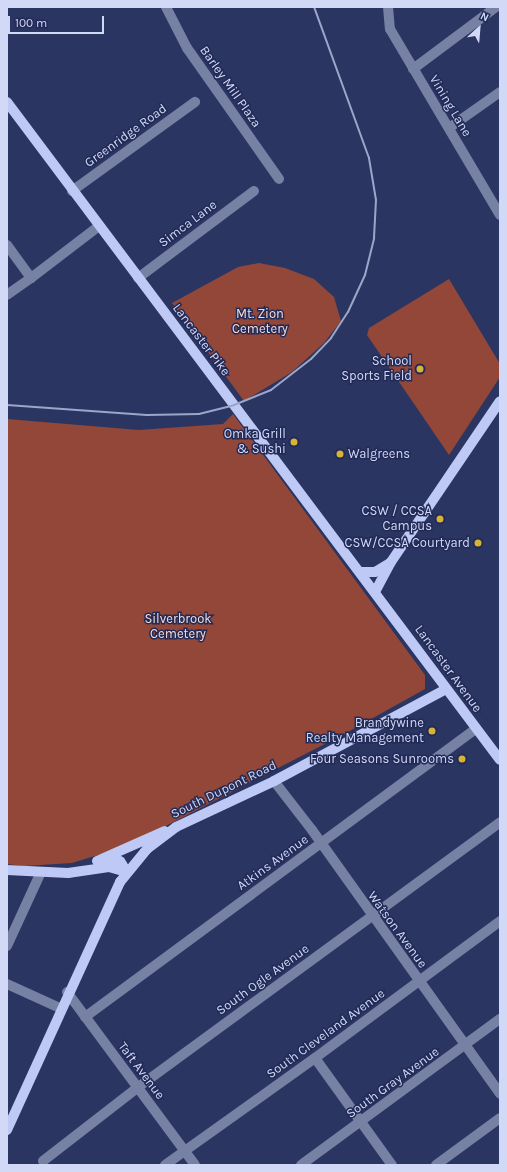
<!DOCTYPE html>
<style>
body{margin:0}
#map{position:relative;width:507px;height:1172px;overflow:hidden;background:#2b3562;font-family:Karla,sans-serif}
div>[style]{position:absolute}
.green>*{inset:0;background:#924738}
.minor>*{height:10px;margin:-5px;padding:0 5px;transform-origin:5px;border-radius:5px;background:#7781a4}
.major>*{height:10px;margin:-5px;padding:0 5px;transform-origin:5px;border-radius:5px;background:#becaf5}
.rail>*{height:2px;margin:-1px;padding:0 1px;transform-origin:1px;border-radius:1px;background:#9da6c8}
.dots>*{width:11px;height:11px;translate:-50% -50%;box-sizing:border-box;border:2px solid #222a57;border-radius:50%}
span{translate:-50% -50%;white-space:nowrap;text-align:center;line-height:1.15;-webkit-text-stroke:3px #222a57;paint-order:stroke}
.street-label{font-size:13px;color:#d1d9f6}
.park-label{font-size:13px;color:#f7dcd6}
.poi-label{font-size:13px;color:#d1d9f6}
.right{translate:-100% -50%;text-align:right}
.left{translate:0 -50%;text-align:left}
.frame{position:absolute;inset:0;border:8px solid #d1d9f6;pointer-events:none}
.north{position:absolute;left:459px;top:8px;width:40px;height:40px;-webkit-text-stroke:3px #222a57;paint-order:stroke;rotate:26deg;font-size:11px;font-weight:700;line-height:16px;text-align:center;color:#d1d9f6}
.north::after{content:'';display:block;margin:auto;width:14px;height:18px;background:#d1d9f6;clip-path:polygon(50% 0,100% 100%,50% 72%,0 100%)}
.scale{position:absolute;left:8px;top:16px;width:96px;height:18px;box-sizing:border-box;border:2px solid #d1d9f6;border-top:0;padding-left:5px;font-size:12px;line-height:14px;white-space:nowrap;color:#d1d9f6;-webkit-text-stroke:3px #222a57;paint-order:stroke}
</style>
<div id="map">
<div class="green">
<div style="clip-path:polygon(259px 263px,285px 268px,314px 279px,334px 297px,341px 321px,324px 343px,292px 372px,244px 401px,172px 303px,238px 267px)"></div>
<div style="clip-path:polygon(449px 279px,500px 364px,500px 377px,449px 455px,367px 335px,369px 328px)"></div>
<div style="clip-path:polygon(233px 414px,425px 675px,425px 689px,346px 733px,127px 846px,72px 863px,24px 866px,7px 864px,7px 419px,139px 430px,223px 424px)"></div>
</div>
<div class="minor">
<div style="left:166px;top:7px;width:46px;rotate:62.9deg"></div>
<div style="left:187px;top:48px;width:160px;rotate:54.9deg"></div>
<div style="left:388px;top:7px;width:22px;rotate:85deg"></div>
<div style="left:390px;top:29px;width:216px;rotate:59.4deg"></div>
<div style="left:413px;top:69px;width:104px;rotate:-36.8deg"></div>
<div style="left:449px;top:128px;width:62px;rotate:-35.2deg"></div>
<div style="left:72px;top:191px;width:152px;rotate:-35.9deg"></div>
<div style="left:7px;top:245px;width:41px;rotate:54deg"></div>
<div style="left:31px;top:278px;width:29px;rotate:145deg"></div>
<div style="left:31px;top:278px;width:86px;rotate:-37.4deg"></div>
<div style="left:138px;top:278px;width:145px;rotate:-36.9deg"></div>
<div style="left:274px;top:781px;width:62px;rotate:52.2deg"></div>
<div style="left:312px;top:830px;width:324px;rotate:54.5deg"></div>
<div style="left:7px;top:946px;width:81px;rotate:-65.3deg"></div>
<div style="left:7px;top:984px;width:58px;rotate:24.4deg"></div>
<div style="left:67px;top:992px;width:215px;rotate:53.5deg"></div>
<div style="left:85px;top:1017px;width:486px;rotate:-36.4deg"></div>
<div style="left:315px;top:1058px;width:132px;rotate:54.3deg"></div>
<div style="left:43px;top:1161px;width:119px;rotate:-37.8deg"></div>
<div style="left:137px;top:1088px;width:450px;rotate:-36.2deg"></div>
<div style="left:165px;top:1165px;width:184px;rotate:-35.5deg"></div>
<div style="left:315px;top:1058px;width:230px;rotate:-36.5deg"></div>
<div style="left:301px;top:1165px;width:247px;rotate:-36.3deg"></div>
<div style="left:436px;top:1165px;width:79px;rotate:-36.3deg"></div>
</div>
<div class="major">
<div style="left:7px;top:102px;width:822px;rotate:53.16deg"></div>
<div style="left:361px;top:572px;width:14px"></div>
<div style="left:375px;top:572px;width:17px;rotate:-31deg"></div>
<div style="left:375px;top:592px;width:34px;rotate:-62deg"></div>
<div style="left:391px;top:562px;width:194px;rotate:-55.9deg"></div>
<div style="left:105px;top:859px;width:15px;rotate:8deg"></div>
<div style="left:120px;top:861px;width:13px;rotate:58deg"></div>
<div style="left:97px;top:861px;width:74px;rotate:-23.8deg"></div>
<div style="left:7px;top:870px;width:61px;rotate:2.8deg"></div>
<div style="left:68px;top:873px;width:41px;rotate:-8.3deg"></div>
<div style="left:109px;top:867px;width:19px;rotate:16deg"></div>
<div style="left:7px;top:1130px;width:273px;rotate:-65.5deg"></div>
<div style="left:120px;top:882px;width:43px;rotate:-50.7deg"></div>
<div style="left:147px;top:849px;width:36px;rotate:-37deg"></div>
<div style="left:176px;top:827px;width:108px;rotate:-25.1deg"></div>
<div style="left:274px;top:781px;width:195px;rotate:-28.1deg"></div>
</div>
<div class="rail">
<div style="left:7px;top:405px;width:140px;rotate:4.1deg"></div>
<div style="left:147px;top:415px;width:52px;rotate:-1.1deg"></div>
<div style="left:199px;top:414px;width:36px;rotate:-14deg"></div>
<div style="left:234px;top:405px;width:40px;rotate:-22deg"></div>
<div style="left:271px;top:390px;width:51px;rotate:-37.8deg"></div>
<div style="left:311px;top:359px;width:29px;rotate:-46deg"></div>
<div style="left:331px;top:338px;width:31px;rotate:-57deg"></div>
<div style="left:348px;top:312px;width:41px;rotate:-65.3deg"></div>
<div style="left:365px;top:275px;width:38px;rotate:-76deg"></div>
<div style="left:374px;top:238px;width:38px;rotate:-87deg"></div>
<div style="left:376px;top:200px;width:43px;rotate:-99.5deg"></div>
<div style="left:369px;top:158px;width:161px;rotate:-110deg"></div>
</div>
<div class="dots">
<div style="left:420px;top:369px;background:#d7b434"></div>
<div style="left:294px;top:442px;background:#d7b434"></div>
<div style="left:340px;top:454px;background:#d7b434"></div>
<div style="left:440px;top:519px;background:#d7b434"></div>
<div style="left:478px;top:543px;background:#d7b434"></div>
<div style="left:432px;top:731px;background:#d7b434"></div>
<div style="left:462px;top:759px;background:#d7b434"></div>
</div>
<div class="street-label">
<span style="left:230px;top:87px;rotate:55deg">Barley Mill Plaza</span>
<span style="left:450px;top:106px;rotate:59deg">Vining Lane</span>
<span style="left:126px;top:136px;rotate:-36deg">Greenridge Road</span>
<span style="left:188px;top:224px;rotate:-37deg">Simca Lane</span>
<span style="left:201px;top:340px;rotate:53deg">Lancaster Pike</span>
<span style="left:448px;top:669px;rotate:54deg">Lancaster Avenue</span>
<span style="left:224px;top:790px;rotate:-26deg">South Dupont Road</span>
<span style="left:273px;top:863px;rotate:-36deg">Atkins Avenue</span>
<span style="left:397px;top:930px;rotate:54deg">Watson Avenue</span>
<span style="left:263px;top:980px;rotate:-36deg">South Ogle Avenue</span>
<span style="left:326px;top:1034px;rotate:-36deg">South Cleveland Avenue</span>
<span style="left:141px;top:1071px;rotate:53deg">Taft Avenue</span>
<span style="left:393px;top:1083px;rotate:-36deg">South Gray Avenue</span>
</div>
<div class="park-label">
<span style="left:260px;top:322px">Mt. Zion<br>Cemetery</span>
<span style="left:178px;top:627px">Silverbrook<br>Cemetery</span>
</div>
<div class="poi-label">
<span class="right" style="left:412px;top:369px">School<br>Sports Field</span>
<span class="right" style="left:286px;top:442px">Omka Grill<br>&amp; Sushi</span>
<span class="left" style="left:348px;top:454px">Walgreens</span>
<span class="right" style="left:432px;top:519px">CSW / CCSA<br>Campus</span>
<span class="right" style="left:470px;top:543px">CSW/CCSA Courtyard</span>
<span class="right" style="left:424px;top:731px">Brandywine<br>Realty Management</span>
<span class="right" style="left:454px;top:759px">Four Seasons Sunrooms</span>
</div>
<div class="frame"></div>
<div class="north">N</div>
<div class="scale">100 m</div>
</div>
